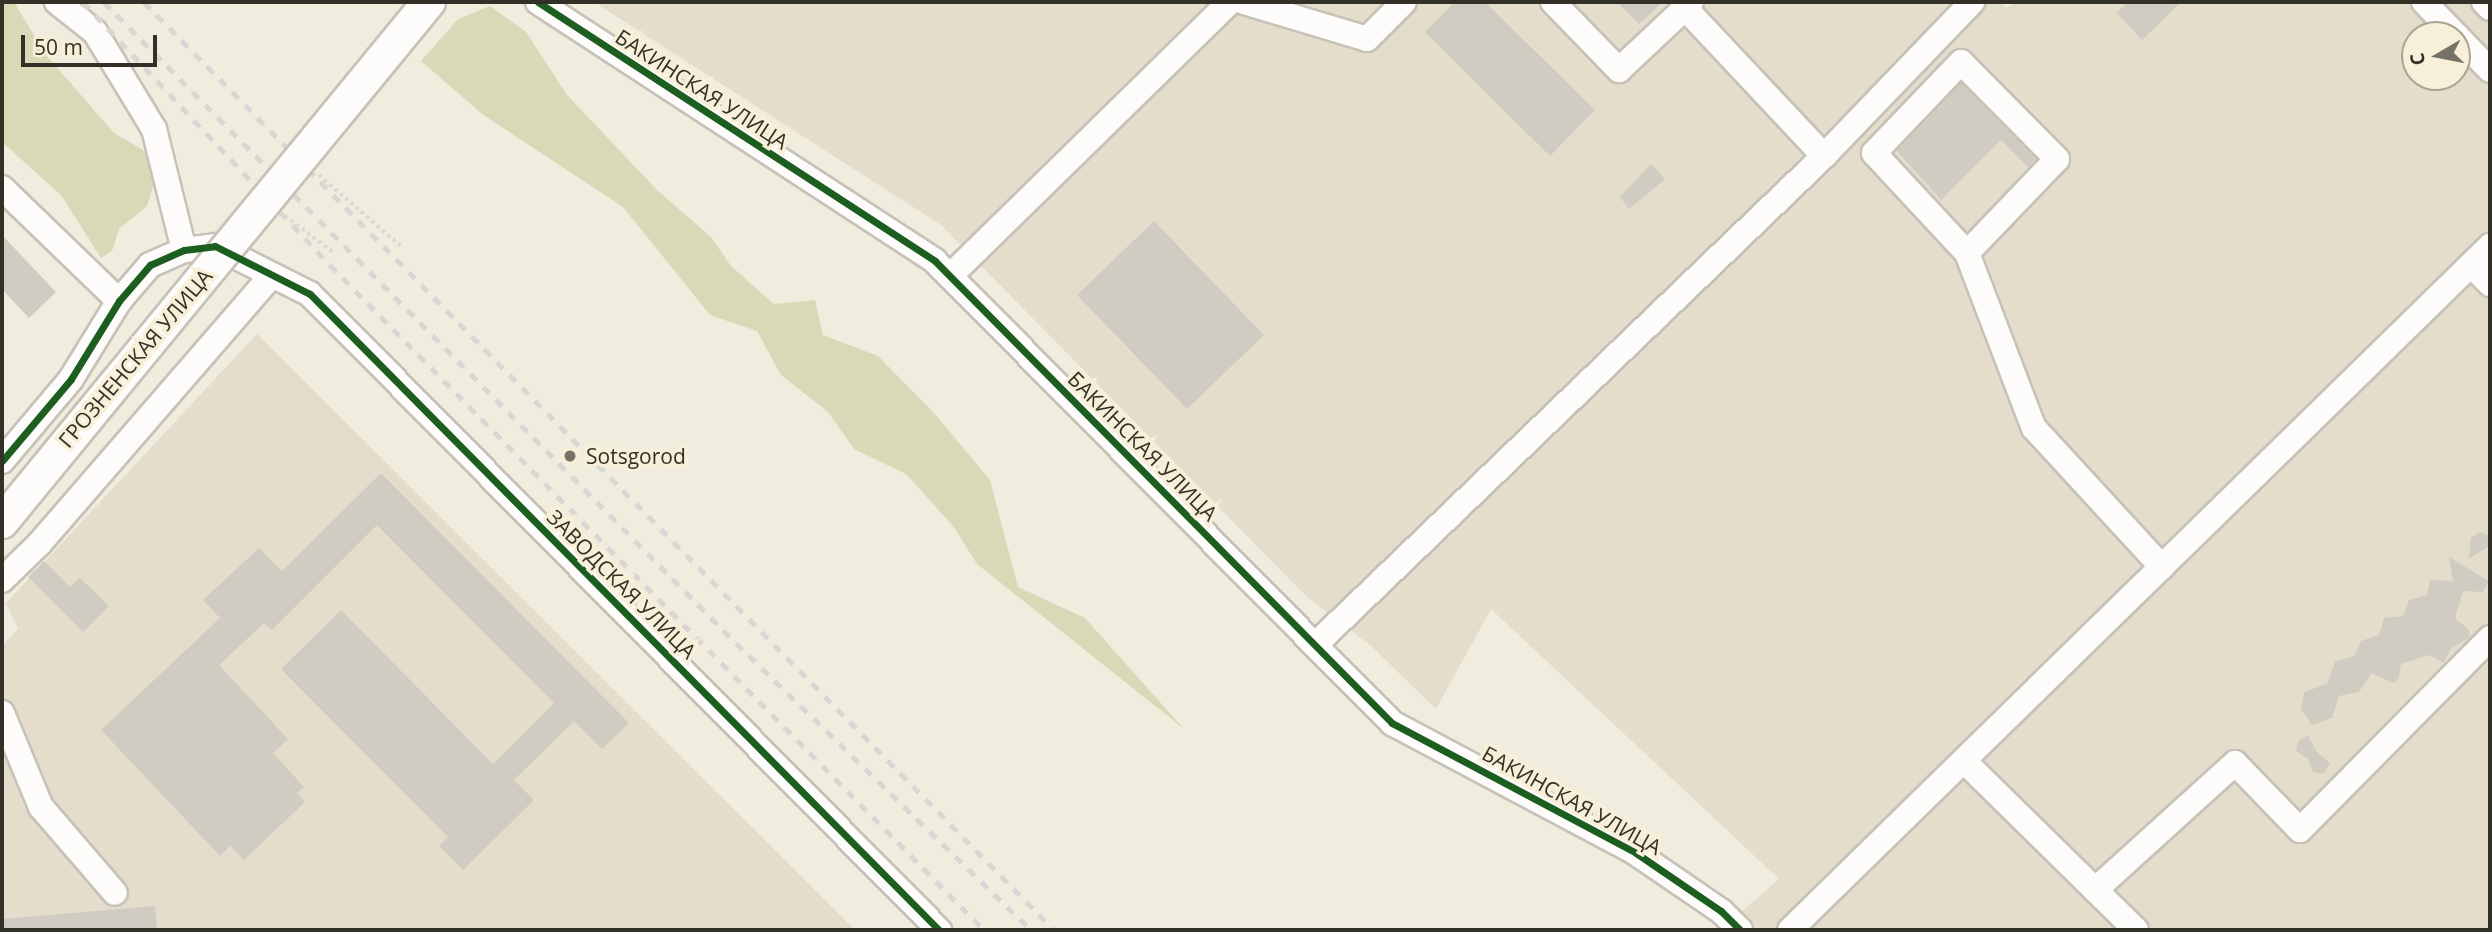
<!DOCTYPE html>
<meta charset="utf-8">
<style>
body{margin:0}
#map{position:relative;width:2492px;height:932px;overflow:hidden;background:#f0ecde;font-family:"Open Sans",sans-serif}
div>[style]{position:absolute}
.industrial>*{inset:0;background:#e4ddcc}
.green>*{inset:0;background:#d9d9b7}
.building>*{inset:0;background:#d0ccc2}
.path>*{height:3.5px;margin-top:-1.75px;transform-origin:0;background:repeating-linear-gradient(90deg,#dbd9d6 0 3.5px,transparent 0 7px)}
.roads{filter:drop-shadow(2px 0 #c6c2b8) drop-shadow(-2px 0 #c6c2b8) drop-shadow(0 2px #c6c2b8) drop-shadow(0 -2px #c6c2b8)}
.minor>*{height:24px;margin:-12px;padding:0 12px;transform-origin:12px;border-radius:12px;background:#fdfcfa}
.rail>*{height:5px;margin-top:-2.5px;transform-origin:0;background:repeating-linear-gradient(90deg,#d8d7d3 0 9px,transparent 0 18px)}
.bridges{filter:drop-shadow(2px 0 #c6c2b8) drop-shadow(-2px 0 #c6c2b8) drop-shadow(0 2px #c6c2b8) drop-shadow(0 -2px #c6c2b8)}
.major-bridge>*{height:32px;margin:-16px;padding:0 16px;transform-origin:16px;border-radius:16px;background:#fdfcfa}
.cycleway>*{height:7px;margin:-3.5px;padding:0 3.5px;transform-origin:3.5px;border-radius:3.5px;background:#1b5e20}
.dots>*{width:19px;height:19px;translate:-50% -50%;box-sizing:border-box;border:4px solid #f7efd7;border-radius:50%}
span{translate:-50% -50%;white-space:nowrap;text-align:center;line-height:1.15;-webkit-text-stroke:7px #f7efd7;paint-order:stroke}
.street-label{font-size:21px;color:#333027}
.poi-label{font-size:21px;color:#333027}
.left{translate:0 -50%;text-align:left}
.frame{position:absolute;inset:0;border:4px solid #333027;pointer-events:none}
.north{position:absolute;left:2401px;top:21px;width:70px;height:70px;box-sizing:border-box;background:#f7efd7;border:2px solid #a9a391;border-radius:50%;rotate:260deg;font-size:19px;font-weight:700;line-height:28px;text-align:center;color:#333027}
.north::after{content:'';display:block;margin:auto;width:24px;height:32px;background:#757267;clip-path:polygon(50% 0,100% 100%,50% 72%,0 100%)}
.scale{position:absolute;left:21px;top:35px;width:136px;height:32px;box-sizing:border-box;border:4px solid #333027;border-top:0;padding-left:9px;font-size:21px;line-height:24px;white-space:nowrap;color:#333027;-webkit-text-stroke:5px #f7efd7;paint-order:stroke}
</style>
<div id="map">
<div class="industrial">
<div style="clip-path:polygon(evenodd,594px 2px,2001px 2px,2007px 8px,2015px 2px,2490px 2px,2490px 930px,1721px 930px,1779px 879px,1491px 609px,1436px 709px,1371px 646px,1306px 596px,941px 225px,594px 2px,2415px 35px,2457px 35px,2457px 77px,2415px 77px,2415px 35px)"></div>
<div style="clip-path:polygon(257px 334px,855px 930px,2px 930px,2px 646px,18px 629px,6px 603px)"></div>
</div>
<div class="green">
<div style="clip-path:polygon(2px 2px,14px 2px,46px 55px,114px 133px,143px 150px,158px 171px,147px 206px,119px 229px,112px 251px,101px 258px,61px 195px,2px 142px)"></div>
<div style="clip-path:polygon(490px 6px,526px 32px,567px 95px,658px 191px,711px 237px,731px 266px,774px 304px,815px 300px,823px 335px,878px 356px,934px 413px,990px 480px,1018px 587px,1085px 618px,1184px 729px,977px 564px,953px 526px,906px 474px,854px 449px,828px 412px,781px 375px,757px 331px,710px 315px,623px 207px,482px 114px,421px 61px,458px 19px)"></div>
</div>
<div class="building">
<div style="clip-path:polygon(1455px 2px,1485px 2px,1595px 110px,1550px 156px,1425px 32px)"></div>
<div style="clip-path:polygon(1617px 2px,1663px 2px,1639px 24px)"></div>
<div style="clip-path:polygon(2127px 2px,2181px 2px,2142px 40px,2117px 13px)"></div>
<div style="clip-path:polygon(1961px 83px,2036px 159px,2028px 167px,2001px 140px,1941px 200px,1897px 151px)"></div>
<div style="clip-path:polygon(1651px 164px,1665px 179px,1629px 209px,1620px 197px)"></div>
<div style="clip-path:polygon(1154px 221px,1264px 335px,1187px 409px,1077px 295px)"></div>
<div style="clip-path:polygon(2px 235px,56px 292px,29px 318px,2px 289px)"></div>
<div style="clip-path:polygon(381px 473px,629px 723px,602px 749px,574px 721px,514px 780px,534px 800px,463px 870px,439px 846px,448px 837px,281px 669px,341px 610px,493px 764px,554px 703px,377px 525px,272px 630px,264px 623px,219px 665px,288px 739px,273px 753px,304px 787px,297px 793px,305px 802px,244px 860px,230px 846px,220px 856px,101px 730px,220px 618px,203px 600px,259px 548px,282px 571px)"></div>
<div style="clip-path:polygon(2480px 532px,2488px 535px,2490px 545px,2469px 559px,2471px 538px)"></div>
<div style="clip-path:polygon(2449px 557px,2489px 581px,2483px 592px,2463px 591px,2455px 618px,2469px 630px,2469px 638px,2451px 648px,2444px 663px,2429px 655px,2401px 664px,2399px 678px,2393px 683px,2372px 673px,2359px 692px,2339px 696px,2332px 718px,2312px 725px,2301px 709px,2304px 692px,2327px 684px,2335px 662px,2354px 656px,2361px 641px,2379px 635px,2384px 618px,2403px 616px,2409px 600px,2427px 595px,2430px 580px,2453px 581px)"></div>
<div style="clip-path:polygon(44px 561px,70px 587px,80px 578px,109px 606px,83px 632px,28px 577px)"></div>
<div style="clip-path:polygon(2308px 735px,2316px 751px,2330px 763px,2324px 774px,2313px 772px,2308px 759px,2296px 751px,2298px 741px)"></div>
<div style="clip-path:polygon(155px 906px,157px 930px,2px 930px,2px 919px)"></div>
</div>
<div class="path">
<div style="left:319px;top:175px;width:108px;rotate:40.9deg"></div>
<div style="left:285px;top:216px;width:60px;rotate:36.9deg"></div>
</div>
<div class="roads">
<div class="minor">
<div style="left:57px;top:2px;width:48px;rotate:38.3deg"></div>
<div style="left:95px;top:32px;width:114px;rotate:58.7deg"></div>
<div style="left:154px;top:129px;width:125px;rotate:76.1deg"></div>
<div style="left:538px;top:2px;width:474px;rotate:33.1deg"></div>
<div style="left:935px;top:261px;width:650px;rotate:45.31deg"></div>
<div style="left:1392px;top:723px;width:276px;rotate:28deg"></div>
<div style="left:1636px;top:853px;width:103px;rotate:34.3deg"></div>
<div style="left:1721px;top:911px;width:27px;rotate:45deg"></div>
<div style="left:1244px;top:2px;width:128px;rotate:16.7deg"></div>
<div style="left:1367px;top:39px;width:52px;rotate:-45deg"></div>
<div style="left:1553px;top:2px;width:95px;rotate:45.9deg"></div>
<div style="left:1619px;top:70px;width:91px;rotate:-43.2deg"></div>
<div style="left:1691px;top:2px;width:8px;rotate:135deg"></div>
<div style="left:1685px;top:8px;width:203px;rotate:46.8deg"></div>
<div style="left:1824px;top:156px;width:214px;rotate:-46.1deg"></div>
<div style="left:2424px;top:2px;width:46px;rotate:45.9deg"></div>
<div style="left:2484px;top:2px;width:8px;rotate:45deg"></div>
<div style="left:2457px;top:36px;width:47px;rotate:45.9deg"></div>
<div style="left:2px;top:188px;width:163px;rotate:44deg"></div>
<div style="left:1967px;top:253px;width:130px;rotate:-46.2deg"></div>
<div style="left:2057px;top:159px;width:136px;rotate:-134.7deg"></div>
<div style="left:1961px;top:62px;width:126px;rotate:133.7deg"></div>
<div style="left:1874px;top:153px;width:137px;rotate:47.1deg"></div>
<div style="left:1967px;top:253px;width:187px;rotate:69.1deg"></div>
<div style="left:2034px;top:428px;width:189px;rotate:47.4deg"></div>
<div style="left:2471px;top:265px;width:27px;rotate:45deg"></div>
<div style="left:950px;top:276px;width:392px;rotate:-44.4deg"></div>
<div style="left:2px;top:461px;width:107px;rotate:-49.9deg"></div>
<div style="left:71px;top:379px;width:92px;rotate:-58.4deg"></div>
<div style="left:119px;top:301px;width:48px;rotate:-49.3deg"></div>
<div style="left:150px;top:265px;width:37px;rotate:-24deg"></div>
<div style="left:184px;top:250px;width:31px;rotate:-7deg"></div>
<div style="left:215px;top:246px;width:106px;rotate:26.8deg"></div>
<div style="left:310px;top:294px;width:895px;rotate:45.32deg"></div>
<div style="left:2px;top:580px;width:52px;rotate:-44.2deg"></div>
<div style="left:39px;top:544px;width:353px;rotate:-49.1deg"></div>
<div style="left:1315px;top:645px;width:706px;rotate:-43.85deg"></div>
<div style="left:2px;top:713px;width:102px;rotate:67.5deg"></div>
<div style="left:41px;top:807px;width:113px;rotate:49.3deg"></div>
<div style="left:1964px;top:761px;width:241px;rotate:44.5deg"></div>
<div style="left:2095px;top:890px;width:189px;rotate:-42.2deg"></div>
<div style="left:2235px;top:763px;width:93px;rotate:45.9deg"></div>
<div style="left:2300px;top:830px;width:270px;rotate:-45.3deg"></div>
<div style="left:1790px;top:930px;width:979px;rotate:-44.34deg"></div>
</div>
</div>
<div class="rail">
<div style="left:83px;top:2px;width:361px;rotate:46.8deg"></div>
<div style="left:330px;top:265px;width:933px;rotate:45.48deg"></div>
<div style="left:104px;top:2px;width:900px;rotate:45.41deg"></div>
<div style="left:736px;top:643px;width:412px;rotate:44.2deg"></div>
<div style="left:144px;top:2px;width:1300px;rotate:45.56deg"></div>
</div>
<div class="bridges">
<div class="major-bridge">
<div style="left:2px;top:522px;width:673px;rotate:-50.61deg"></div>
</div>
</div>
<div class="cycleway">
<div style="left:538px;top:2px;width:474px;rotate:33.1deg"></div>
<div style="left:935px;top:261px;width:650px;rotate:45.31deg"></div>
<div style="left:1392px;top:723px;width:276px;rotate:28deg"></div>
<div style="left:1636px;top:853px;width:103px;rotate:34.3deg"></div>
<div style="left:1721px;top:911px;width:27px;rotate:45deg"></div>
<div style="left:2px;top:461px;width:107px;rotate:-49.9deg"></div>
<div style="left:71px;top:379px;width:92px;rotate:-58.4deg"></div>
<div style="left:119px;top:301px;width:48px;rotate:-49.3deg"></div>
<div style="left:150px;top:265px;width:37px;rotate:-24deg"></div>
<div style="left:184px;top:250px;width:31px;rotate:-7deg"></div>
<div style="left:215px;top:246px;width:106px;rotate:26.8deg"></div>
<div style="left:310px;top:294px;width:895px;rotate:45.32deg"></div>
</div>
<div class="dots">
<div style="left:570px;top:456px;background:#757267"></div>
</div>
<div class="street-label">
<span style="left:702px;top:89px;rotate:33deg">БАКИНСКАЯ УЛИЦА</span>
<span style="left:135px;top:358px;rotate:-50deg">ГРОЗНЕНСКАЯ УЛИЦА</span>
<span style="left:1143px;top:446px;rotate:45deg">БАКИНСКАЯ УЛИЦА</span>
<span style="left:622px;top:584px;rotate:45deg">ЗАВОДСКАЯ УЛИЦА</span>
<span style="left:1572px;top:800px;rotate:29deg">БАКИНСКАЯ УЛИЦА</span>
</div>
<div class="poi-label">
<span class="left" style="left:586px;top:456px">Sotsgorod</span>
</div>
<div class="frame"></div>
<div class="north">С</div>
<div class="scale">50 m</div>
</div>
